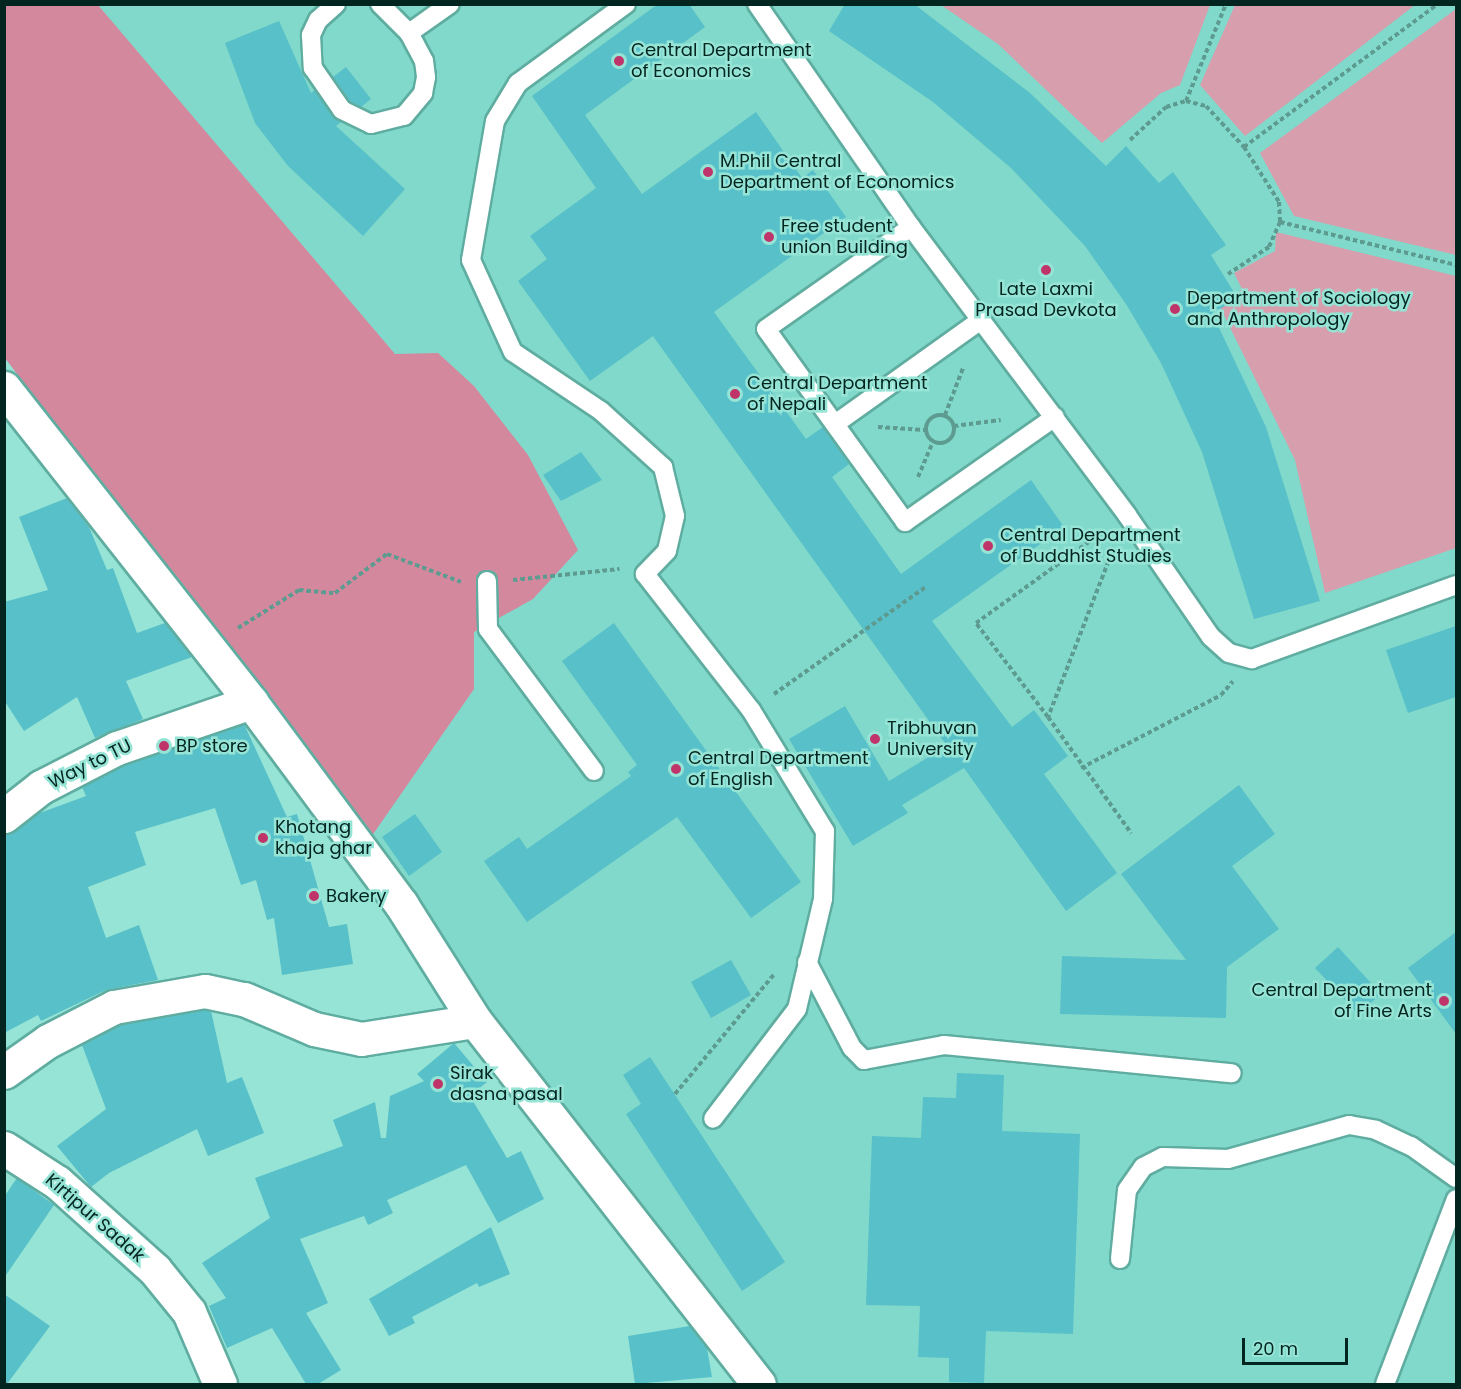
<!DOCTYPE html>
<style>
body{margin:0}
#map{position:relative;width:1461px;height:1389px;overflow:hidden;background:#96e4d6;font-family:Poppins,sans-serif}
div>[style]{position:absolute}
.built>*{inset:0;background:#80d9ca}
.green>*{inset:0;background:#d79ead}
.forest>*{inset:0;background:#d4889d}
.building>*{inset:0;background:#58c0c8}
.path>*{height:4px;margin-top:-2px;transform-origin:0;background:repeating-linear-gradient(90deg,#5d9a90 0 4.5px,transparent 0 7.5px)}
.path>.ring{margin:-2px;padding:0;box-sizing:content-box;background:none;border:4px solid #5d9a90;border-radius:50%}
.roads{filter:drop-shadow(2px 0 #5fada0) drop-shadow(-2px 0 #5fada0) drop-shadow(0 2px #5fada0) drop-shadow(0 -2px #5fada0)}
.service>*{height:18px;margin:-9px;padding:0 9px;transform-origin:9px;border-radius:9px;background:#fff}
.minor>*{height:33px;margin:-16.5px;padding:0 16.5px;transform-origin:16.5px;border-radius:16.5px;background:#fff}
.dots>*{width:16px;height:16px;translate:-50% -50%;box-sizing:border-box;border:3px solid #96e4d6;border-radius:50%}
span{translate:-50% -50%;white-space:nowrap;text-align:center;line-height:1.15;-webkit-text-stroke:5px #96e4d6;paint-order:stroke}
.poi-label{font-size:18px;color:#032520}
.left{translate:0 -50%;text-align:left}
.right{translate:-100% -50%;text-align:right}
.street-label{font-size:18px;color:#032520}
.frame{position:absolute;inset:0;border:6px solid #032520;pointer-events:none}
.scale{position:absolute;left:1242px;top:1338px;width:106px;height:27px;box-sizing:border-box;border:3px solid #032520;border-top:0;padding-left:8px;font-size:18px;line-height:21px;white-space:nowrap;color:#032520;-webkit-text-stroke:4px #96e4d6;paint-order:stroke}
</style>
<div id="map">
<div class="built">
<div style="clip-path:polygon(5px 5px,1456px 5px,1456px 1384px,770px 1384px,579px 1142px,219px 637px,5px 358px)"></div>
</div>
<div class="green">
<div style="clip-path:polygon(941px 5px,1210px 5px,1180px 85px,1161px 93px,1102px 143px,998px 44px)"></div>
<div style="clip-path:polygon(1235px 5px,1235px 4px,1415px 5px,1245px 136px,1200px 85px)"></div>
<div style="clip-path:polygon(1456px 9px,1456px 255px,1294px 216px,1260px 153px)"></div>
<div style="clip-path:polygon(1276px 232px,1456px 276px,1456px 548px,1325px 593px,1295px 460px,1220px 307px,1242px 289px,1234px 273px,1275px 251px)"></div>
</div>
<div class="forest">
<div style="clip-path:polygon(5px 5px,98px 5px,395px 354px,438px 353px,474px 386px,528px 455px,578px 550px,533px 599px,474px 632px,474px 689px,369px 840px,5px 358px)"></div>
</div>
<div class="building">
<div style="clip-path:polygon(658px 4px,689px 4px,705px 27px,585px 115px,642px 194px,756px 112px,802px 178px,813px 170px,846px 217px,714px 312px,806px 439px,823px 427px,849px 464px,832px 477px,901px 574px,1031px 480px,1064px 527px,932px 621px,1012px 727px,1034px 710px,1068px 756px,1044px 774px,1117px 873px,1066px 911px,964px 768px,902px 805px,908px 813px,853px 846px,789px 739px,845px 706px,889px 781px,947px 746px,653px 336px,590px 381px,518px 281px,547px 259px,530px 236px,596px 188px,532px 96px)"></div>
<div style="clip-path:polygon(845px 4px,914px 4px,1030px 93px,1106px 166px,1126px 146px,1159px 183px,1173px 172px,1181px 183px,1226px 245px,1211px 255px,1238px 299px,1212px 313px,1266px 427px,1320px 601px,1254px 619px,1202px 452px,1161px 363px,1126px 304px,1085px 246px,1011px 168px,933px 102px,829px 31px)"></div>
<div style="clip-path:polygon(279px 21px,311px 93px,315px 90px,341px 122px,336px 126px,405px 189px,363px 236px,288px 166px,255px 123px,225px 43px)"></div>
<div style="clip-path:polygon(346px 67px,371px 99px,361px 107px,350px 101px,333px 77px)"></div>
<div style="clip-path:polygon(581px 452px,602px 480px,561px 501px,543px 475px)"></div>
<div style="clip-path:polygon(67px 498px,89px 527px,107px 570px,113px 568px,137px 633px,165px 623px,192px 657px,126px 681px,143px 719px,95px 738px,77px 697px,24px 731px,4px 700px,4px 602px,48px 590px,19px 517px)"></div>
<div style="clip-path:polygon(614px 623px,801px 882px,751px 918px,677px 817px,527px 922px,484px 861px,519px 837px,527px 849px,631px 776px,628px 772px,637px 765px,562px 661px)"></div>
<div style="clip-path:polygon(1456px 626px,1456px 697px,1408px 713px,1386px 650px)"></div>
<div style="clip-path:polygon(244px 724px,287px 817px,297px 814px,329px 927px,347px 924px,353px 964px,282px 975px,274px 918px,267px 920px,256px 880px,241px 885px,215px 808px,135px 832px,146px 865px,88px 887px,106px 938px,139px 925px,158px 980px,106px 990px,41px 1021px,38px 1015px,4px 1033px,4px 834px,37px 814px,86px 796px,82px 787px,124px 765px)"></div>
<div style="clip-path:polygon(1239px 785px,1275px 834px,1232px 866px,1279px 929px,1227px 967px,1226px 1018px,1060px 1014px,1062px 956px,1186px 960px,1121px 874px)"></div>
<div style="clip-path:polygon(415px 814px,442px 852px,409px 876px,382px 837px)"></div>
<div style="clip-path:polygon(1456px 932px,1456px 1034px,1408px 968px)"></div>
<div style="clip-path:polygon(1338px 947px,1381px 994px,1358px 1014px,1315px 968px)"></div>
<div style="clip-path:polygon(731px 960px,751px 995px,711px 1018px,691px 982px)"></div>
<div style="clip-path:polygon(205px 1010px,211px 1011px,227px 1083px,242px 1077px,264px 1133px,208px 1156px,197px 1129px,109px 1173px,91px 1187px,57px 1146px,106px 1109px,82px 1045px,120px 1025px)"></div>
<div style="clip-path:polygon(454px 1043px,487px 1082px,470px 1096px,507px 1158px,521px 1151px,544px 1199px,498px 1223px,466px 1165px,387px 1200px,393px 1213px,368px 1225px,364px 1216px,300px 1239px,328px 1303px,306px 1313px,341px 1370px,318px 1384px,306px 1384px,272px 1328px,227px 1348px,209px 1306px,226px 1298px,202px 1263px,270px 1218px,255px 1178px,343px 1146px,333px 1120px,375px 1102px,381px 1138px,386px 1138px,390px 1096px,424px 1081px,417px 1074px)"></div>
<div style="clip-path:polygon(650px 1057px,785px 1262px,742px 1291px,626px 1114px,641px 1104px,623px 1075px)"></div>
<div style="clip-path:polygon(957px 1073px,1004px 1075px,1002px 1131px,1080px 1134px,1073px 1334px,986px 1331px,984px 1383px,949px 1382px,949px 1358px,918px 1357px,920px 1306px,866px 1305px,872px 1136px,921px 1138px,923px 1097px,956px 1098px)"></div>
<div style="clip-path:polygon(17px 1178px,54px 1205px,4px 1278px,4px 1197px)"></div>
<div style="clip-path:polygon(491px 1227px,510px 1274px,479px 1287px,477px 1283px,412px 1317px,415px 1323px,389px 1336px,369px 1299px)"></div>
<div style="clip-path:polygon(4px 1294px,50px 1326px,7px 1384px,4px 1384px)"></div>
<div style="clip-path:polygon(690px 1326px,707px 1348px,712px 1377px,635px 1384px,628px 1336px)"></div>
</div>
<div class="path">
<div style="left:1186px;top:101px;width:105px;rotate:-67.6deg"></div>
<div style="left:1130px;top:140px;width:49px;rotate:-42.5deg"></div>
<div style="left:1166px;top:107px;width:21px;rotate:-17deg"></div>
<div style="left:1186px;top:101px;width:21px;rotate:14deg"></div>
<div style="left:1206px;top:106px;width:56px;rotate:47.2deg"></div>
<div style="left:1244px;top:147px;width:65px;rotate:57.5deg"></div>
<div style="left:1279px;top:202px;width:20px;rotate:87deg"></div>
<div style="left:1280px;top:222px;width:27px;rotate:114deg"></div>
<div style="left:1269px;top:247px;width:49px;rotate:146.6deg"></div>
<div style="left:1244px;top:147px;width:241px;rotate:-36.4deg"></div>
<div style="left:1280px;top:222px;width:181px;rotate:13.7deg"></div>
<div class="ring" style="left:926px;top:415px;width:24px;height:24px"></div>
<div style="left:945px;top:415px;width:50px;rotate:-69deg"></div>
<div style="left:954px;top:426px;width:47px;rotate:-7.3deg"></div>
<div style="left:878px;top:427px;width:47px;rotate:3.7deg"></div>
<div style="left:918px;top:477px;width:38px;rotate:-67deg"></div>
<div style="left:1114px;top:547px;width:182px;rotate:111.2deg"></div>
<div style="left:1048px;top:717px;width:143px;rotate:54.4deg"></div>
<div style="left:513px;top:580px;width:107px;rotate:-5.9deg"></div>
<div style="left:238px;top:628px;width:72px;rotate:-31.9deg"></div>
<div style="left:299px;top:590px;width:36px;rotate:5deg"></div>
<div style="left:335px;top:593px;width:65px;rotate:-36.9deg"></div>
<div style="left:387px;top:554px;width:79px;rotate:20.7deg"></div>
<div style="left:774px;top:694px;width:187px;rotate:-35.2deg"></div>
<div style="left:1048px;top:717px;width:118px;rotate:-127.5deg"></div>
<div style="left:976px;top:623px;width:158px;rotate:-35.7deg"></div>
<div style="left:1081px;top:768px;width:158px;rotate:-27.5deg"></div>
<div style="left:1221px;top:695px;width:18px;rotate:-49deg"></div>
<div style="left:675px;top:1094px;width:157px;rotate:-50.4deg"></div>
</div>
<div class="roads">
<div class="service">
<div style="left:336px;top:4px;width:24px;rotate:138deg"></div>
<div style="left:318px;top:20px;width:17px;rotate:115deg"></div>
<div style="left:311px;top:35px;width:33px;rotate:87deg"></div>
<div style="left:313px;top:68px;width:51px;rotate:55.4deg"></div>
<div style="left:342px;top:110px;width:32px;rotate:26deg"></div>
<div style="left:371px;top:124px;width:34px;rotate:-14deg"></div>
<div style="left:404px;top:116px;width:30px;rotate:-50deg"></div>
<div style="left:423px;top:93px;width:16px;rotate:-79deg"></div>
<div style="left:426px;top:77px;width:16px;rotate:-97deg"></div>
<div style="left:424px;top:61px;width:32px;rotate:-118deg"></div>
<div style="left:409px;top:33px;width:41px;rotate:-135deg"></div>
<div style="left:626px;top:4px;width:134px;rotate:143.8deg"></div>
<div style="left:518px;top:83px;width:44px;rotate:121.2deg"></div>
<div style="left:495px;top:121px;width:141px;rotate:99.8deg"></div>
<div style="left:471px;top:260px;width:101px;rotate:65.5deg"></div>
<div style="left:513px;top:352px;width:106px;rotate:33.8deg"></div>
<div style="left:601px;top:411px;width:84px;rotate:42.1deg"></div>
<div style="left:663px;top:467px;width:50px;rotate:76.2deg"></div>
<div style="left:675px;top:516px;width:36px;rotate:103deg"></div>
<div style="left:667px;top:551px;width:32px;rotate:134deg"></div>
<div style="left:645px;top:574px;width:172px;rotate:52.1deg"></div>
<div style="left:751px;top:710px;width:142px;rotate:58.6deg"></div>
<div style="left:825px;top:831px;width:68px;rotate:91.7deg"></div>
<div style="left:823px;top:899px;width:113px;rotate:103.3deg"></div>
<div style="left:797px;top:1009px;width:138px;rotate:127.4deg"></div>
<div style="left:757px;top:4px;width:271px;rotate:55.4deg"></div>
<div style="left:911px;top:227px;width:360px;rotate:53.1deg"></div>
<div style="left:1127px;top:515px;width:148px;rotate:55.5deg"></div>
<div style="left:1211px;top:637px;width:24px;rotate:42deg"></div>
<div style="left:1229px;top:653px;width:24px;rotate:15deg"></div>
<div style="left:1252px;top:659px;width:217px;rotate:-19.9deg"></div>
<div style="left:409px;top:33px;width:50px;rotate:-35.3deg"></div>
<div style="left:911px;top:227px;width:177px;rotate:144.9deg"></div>
<div style="left:766px;top:329px;width:238px;rotate:54.2deg"></div>
<div style="left:905px;top:522px;width:183px;rotate:-35deg"></div>
<div style="left:835px;top:424px;width:179px;rotate:-35.5deg"></div>
<div style="left:487px;top:581px;width:48px;rotate:88.8deg"></div>
<div style="left:488px;top:629px;width:177px;rotate:53.3deg"></div>
<div style="left:807px;top:962px;width:97px;rotate:62.4deg"></div>
<div style="left:852px;top:1048px;width:17px;rotate:45deg"></div>
<div style="left:864px;top:1060px;width:81px;rotate:-10.6deg"></div>
<div style="left:944px;top:1045px;width:289px;rotate:5.6deg"></div>
<div style="left:1120px;top:1259px;width:69px;rotate:-84.2deg"></div>
<div style="left:1127px;top:1190px;width:28px;rotate:-55deg"></div>
<div style="left:1143px;top:1167px;width:22px;rotate:-27deg"></div>
<div style="left:1163px;top:1157px;width:65px;rotate:1.8deg"></div>
<div style="left:1228px;top:1159px;width:126px;rotate:-15.7deg"></div>
<div style="left:1349px;top:1125px;width:27px;rotate:10deg"></div>
<div style="left:1376px;top:1130px;width:38px;rotate:25deg"></div>
<div style="left:1411px;top:1146px;width:55px;rotate:35.4deg"></div>
<div style="left:1385px;top:1384px;width:198px;rotate:-69deg"></div>
</div>
<div class="minor">
<div style="left:4px;top:388px;width:400px;rotate:51.8deg"></div>
<div style="left:251px;top:702px;width:252px;rotate:53.4deg"></div>
<div style="left:401px;top:904px;width:138px;rotate:57.7deg"></div>
<div style="left:475px;top:1021px;width:461px;rotate:52deg"></div>
<div style="left:4px;top:816px;width:47px;rotate:-38.1deg"></div>
<div style="left:41px;top:787px;width:85px;rotate:-27.2deg"></div>
<div style="left:117px;top:748px;width:142px;rotate:-18.9deg"></div>
<div style="left:4px;top:1072px;width:54px;rotate:-35.2deg"></div>
<div style="left:48px;top:1041px;width:74px;rotate:-27.3deg"></div>
<div style="left:114px;top:1007px;width:92px;rotate:-10deg"></div>
<div style="left:205px;top:991px;width:40px;rotate:12deg"></div>
<div style="left:244px;top:999px;width:76px;rotate:23.2deg"></div>
<div style="left:314px;top:1029px;width:48px;rotate:12deg"></div>
<div style="left:361px;top:1039px;width:115px;rotate:-9deg"></div>
<div style="left:4px;top:1148px;width:63px;rotate:32.7deg"></div>
<div style="left:57px;top:1182px;width:132px;rotate:41.9deg"></div>
<div style="left:155px;top:1270px;width:54px;rotate:51deg"></div>
<div style="left:189px;top:1312px;width:78px;rotate:66.7deg"></div>
</div>
</div>
<div class="dots">
<div style="left:619px;top:61px;background:#bf3469"></div>
<div style="left:708px;top:172px;background:#bf3469"></div>
<div style="left:769px;top:237px;background:#bf3469"></div>
<div style="left:1046px;top:270px;background:#bf3469"></div>
<div style="left:1175px;top:309px;background:#bf3469"></div>
<div style="left:735px;top:394px;background:#bf3469"></div>
<div style="left:988px;top:546px;background:#bf3469"></div>
<div style="left:875px;top:739px;background:#bf3469"></div>
<div style="left:164px;top:746px;background:#bf3469"></div>
<div style="left:676px;top:769px;background:#bf3469"></div>
<div style="left:263px;top:838px;background:#bf3469"></div>
<div style="left:314px;top:896px;background:#bf3469"></div>
<div style="left:1444px;top:1001px;background:#bf3469"></div>
<div style="left:438px;top:1084px;background:#bf3469"></div>
</div>
<div class="poi-label">
<span class="left" style="left:631px;top:61px">Central Department<br>of Economics</span>
<span class="left" style="left:720px;top:172px">M.Phil Central<br>Department of Economics</span>
<span class="left" style="left:781px;top:237px">Free student<br>union Building</span>
<span style="left:1046px;top:300px">Late Laxmi<br>Prasad Devkota</span>
<span class="left" style="left:1187px;top:309px">Department of Sociology<br>and Anthropology</span>
<span class="left" style="left:747px;top:394px">Central Department<br>of Nepali</span>
<span class="left" style="left:1000px;top:546px">Central Department<br>of Buddhist Studies</span>
<span class="left" style="left:887px;top:739px">Tribhuvan<br>University</span>
<span class="left" style="left:176px;top:746px">BP store</span>
<span class="left" style="left:688px;top:769px">Central Department<br>of English</span>
<span class="left" style="left:275px;top:838px">Khotang<br>khaja ghar</span>
<span class="left" style="left:326px;top:896px">Bakery</span>
<span class="right" style="left:1432px;top:1001px">Central Department<br>of Fine Arts</span>
<span class="left" style="left:450px;top:1084px">Sirak<br>dasna pasal</span>
</div>
<div class="street-label">
<span style="left:90px;top:764px;rotate:-26deg">Way to TU</span>
<span style="left:95px;top:1218px;rotate:41deg">Kirtipur Sadak</span>
</div>
<div class="frame"></div>
<div class="scale">20 m</div>
</div>
